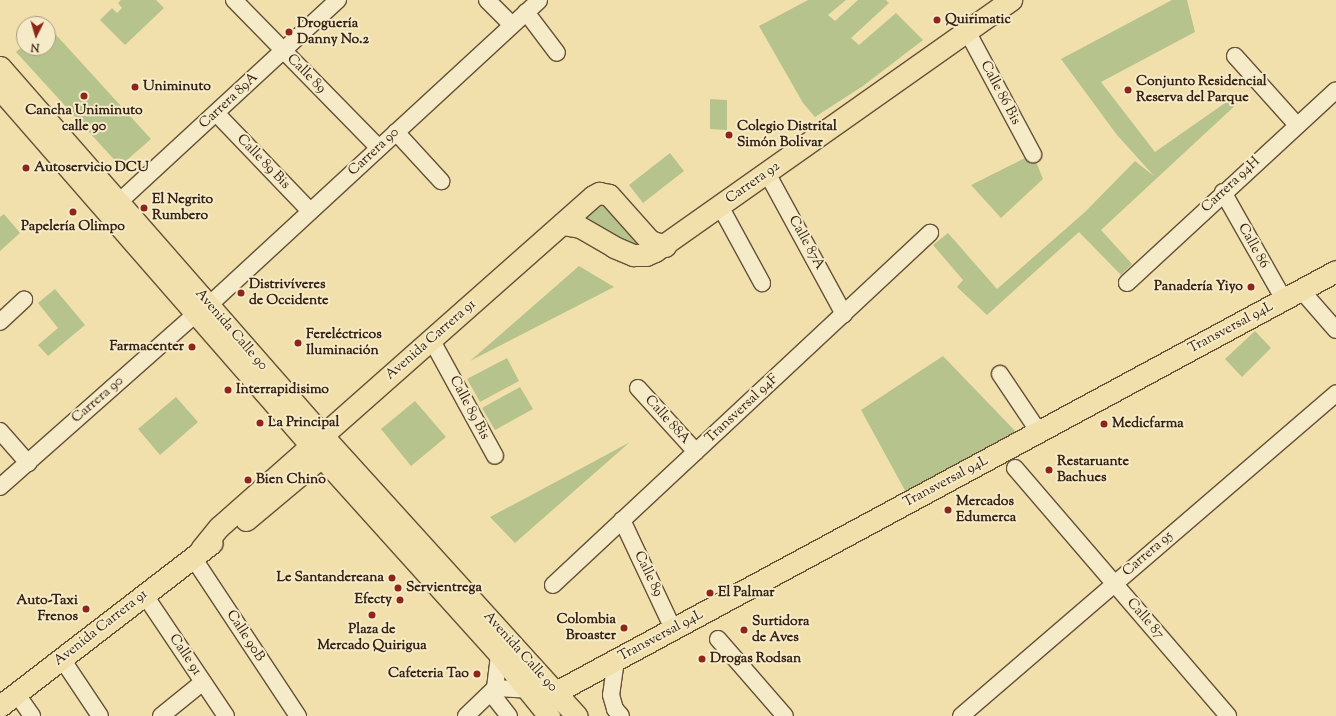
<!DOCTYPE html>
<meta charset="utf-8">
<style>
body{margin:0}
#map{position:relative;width:1336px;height:716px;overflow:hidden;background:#f1e0ac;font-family:"Sorts Mill Goudy",serif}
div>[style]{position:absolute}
.green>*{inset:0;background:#b6c38d}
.roads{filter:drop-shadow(1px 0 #655138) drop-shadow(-1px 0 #655138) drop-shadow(0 1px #655138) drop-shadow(0 -1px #655138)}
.minor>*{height:16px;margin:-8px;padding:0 8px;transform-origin:8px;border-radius:8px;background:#f6ebc9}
.major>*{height:21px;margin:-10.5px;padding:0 10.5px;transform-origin:10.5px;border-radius:10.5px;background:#f1e0ac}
.dots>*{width:11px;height:11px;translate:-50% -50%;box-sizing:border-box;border:2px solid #f6ebc9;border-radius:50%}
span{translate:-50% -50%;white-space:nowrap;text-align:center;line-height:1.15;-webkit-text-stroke:4px #f6ebc9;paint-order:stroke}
.poi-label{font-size:14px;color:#362112;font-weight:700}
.left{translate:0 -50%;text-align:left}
.right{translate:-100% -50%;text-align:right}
.street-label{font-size:14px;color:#362112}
.north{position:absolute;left:16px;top:16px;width:40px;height:40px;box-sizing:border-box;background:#f6ebc9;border:1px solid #a99a80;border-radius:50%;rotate:185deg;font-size:11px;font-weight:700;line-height:16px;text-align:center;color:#362112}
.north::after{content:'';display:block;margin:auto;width:14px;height:18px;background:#8f2418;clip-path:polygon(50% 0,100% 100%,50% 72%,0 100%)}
</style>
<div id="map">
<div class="green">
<div style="clip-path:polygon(121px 0,156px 0,164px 8px,125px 45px,100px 20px,112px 8px,117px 13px,122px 8px,118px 3px)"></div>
<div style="clip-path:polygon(808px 0,846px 0,828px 15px,835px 21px,858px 0,886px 0,889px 3px,851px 38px,859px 45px,896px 13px,923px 40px,863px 86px,815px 117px,803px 103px,759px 26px)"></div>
<div style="clip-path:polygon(1172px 0,1187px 0,1195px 32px,1101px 82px,1155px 152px,1235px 96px,1239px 102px,1101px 230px,1132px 264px,1121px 275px,1079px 232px,987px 315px,957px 287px,963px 280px,933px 245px,948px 233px,997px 289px,1085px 212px,1135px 161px,1154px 176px,1117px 135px,1061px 59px)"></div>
<div style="clip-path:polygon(48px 26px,151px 139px,120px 166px,16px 52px,24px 45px,24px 48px,48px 48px)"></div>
<div style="clip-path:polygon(710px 99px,727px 100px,727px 130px,710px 129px)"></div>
<div style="clip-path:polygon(670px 153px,684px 171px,643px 203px,629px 185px)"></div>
<div style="clip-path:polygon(1033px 154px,1043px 179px,1001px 218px,971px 185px)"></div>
<div style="clip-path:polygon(602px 203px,630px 229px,643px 251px,586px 220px,586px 213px)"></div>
<div style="clip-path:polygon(4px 214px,20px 233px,0 251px,0 217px)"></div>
<div style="clip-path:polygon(579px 266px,614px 287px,470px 361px)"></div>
<div style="clip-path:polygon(55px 289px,85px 325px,48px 356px,38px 345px,58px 328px,38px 303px)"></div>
<div style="clip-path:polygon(1255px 331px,1271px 348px,1242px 377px,1225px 359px)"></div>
<div style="clip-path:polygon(943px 356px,1018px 434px,908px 496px,861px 410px)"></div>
<div style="clip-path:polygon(507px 358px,519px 381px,480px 402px,467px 379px)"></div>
<div style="clip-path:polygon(520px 387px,533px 409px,495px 430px,482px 408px)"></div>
<div style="clip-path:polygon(176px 397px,198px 422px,160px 455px,138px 429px)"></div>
<div style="clip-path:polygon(415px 401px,446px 437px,411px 466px,381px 429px)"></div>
<div style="clip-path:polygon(630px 442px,515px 543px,490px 517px,595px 461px)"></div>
</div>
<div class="roads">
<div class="minor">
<div style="left:234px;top:0;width:207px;rotate:45.6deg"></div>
<div style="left:487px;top:0;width:35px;rotate:45deg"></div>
<div style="left:526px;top:12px;width:51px;rotate:52.9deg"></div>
<div style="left:967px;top:31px;width:140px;rotate:61.8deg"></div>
<div style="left:1235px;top:56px;width:93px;rotate:48.1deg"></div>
<div style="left:216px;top:113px;width:136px;rotate:46.2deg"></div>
<div style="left:396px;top:132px;width:67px;rotate:47.4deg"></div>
<div style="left:767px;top:173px;width:161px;rotate:61.4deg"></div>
<div style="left:1223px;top:192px;width:124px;rotate:60.5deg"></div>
<div style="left:119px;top:202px;width:298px;rotate:-42.7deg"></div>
<div style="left:720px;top:206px;width:88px;rotate:61.4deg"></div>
<div style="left:1127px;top:283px;width:284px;rotate:-42.7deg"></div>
<div style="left:1301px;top:290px;width:53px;rotate:48.8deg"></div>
<div style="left:209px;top:305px;width:449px;rotate:-42.7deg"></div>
<div style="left:0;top:322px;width:33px;rotate:-43deg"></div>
<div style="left:431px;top:339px;width:133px;rotate:61.3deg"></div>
<div style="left:1000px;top:374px;width:70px;rotate:56.1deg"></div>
<div style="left:638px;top:388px;width:86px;rotate:47.8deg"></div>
<div style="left:0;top:431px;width:43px;rotate:48.8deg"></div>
<div style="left:1015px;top:468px;width:327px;rotate:49.3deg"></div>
<div style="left:0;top:487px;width:263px;rotate:-41.5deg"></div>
<div style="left:622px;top:520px;width:120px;rotate:64.9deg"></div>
<div style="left:192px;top:556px;width:192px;rotate:56.5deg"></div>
<div style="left:553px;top:585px;width:516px;rotate:-43.04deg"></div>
<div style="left:144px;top:594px;width:147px;rotate:56.1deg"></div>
<div style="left:718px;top:639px;width:102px;rotate:49deg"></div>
<div style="left:616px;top:660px;width:35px;rotate:98deg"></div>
<div style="left:611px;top:695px;width:15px;rotate:74deg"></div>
<div style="left:615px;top:709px;width:9px;rotate:49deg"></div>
<div style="left:66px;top:665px;width:61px;rotate:56.3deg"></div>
<div style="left:495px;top:688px;width:34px;rotate:3deg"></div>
<div style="left:16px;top:693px;width:28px;rotate:55deg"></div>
<div style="left:491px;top:693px;width:29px;rotate:52deg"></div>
<div style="left:161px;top:716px;width:54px;rotate:-39deg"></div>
<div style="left:466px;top:716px;width:40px;rotate:-44deg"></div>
<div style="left:495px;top:688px;width:34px;rotate:-83deg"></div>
<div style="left:961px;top:716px;width:495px;rotate:-40.7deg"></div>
</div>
<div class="major">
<div style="left:0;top:67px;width:489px;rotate:48.8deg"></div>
<div style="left:322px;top:435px;width:379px;rotate:47.8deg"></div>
<div style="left:0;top:89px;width:473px;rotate:48.9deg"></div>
<div style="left:311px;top:445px;width:281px;rotate:48deg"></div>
<div style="left:499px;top:654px;width:80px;rotate:51.1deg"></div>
<div style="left:562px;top:224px;width:18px;rotate:9deg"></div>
<div style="left:580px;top:227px;width:39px;rotate:30deg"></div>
<div style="left:614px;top:247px;width:21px;rotate:23deg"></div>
<div style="left:633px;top:255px;width:13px"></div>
<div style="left:646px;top:255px;width:10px;rotate:-24deg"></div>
<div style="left:655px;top:251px;width:436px;rotate:-35.2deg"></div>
<div style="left:246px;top:520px;width:111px;rotate:-39.9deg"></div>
<div style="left:201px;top:549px;width:28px;rotate:-51deg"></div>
<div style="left:219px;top:527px;width:499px;rotate:-41.5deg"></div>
<div style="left:593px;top:196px;width:7px;rotate:-27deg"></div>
<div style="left:599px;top:193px;width:10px;rotate:11deg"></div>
<div style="left:609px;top:195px;width:62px;rotate:48.3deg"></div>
<div style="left:650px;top:241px;width:16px;rotate:18deg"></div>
<div style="left:556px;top:692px;width:886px;rotate:-28.36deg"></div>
<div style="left:0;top:706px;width:267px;rotate:-37.6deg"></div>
</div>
</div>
<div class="dots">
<div style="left:937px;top:20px;background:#8f2418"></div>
<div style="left:289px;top:32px;background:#8f2418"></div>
<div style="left:135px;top:87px;background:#8f2418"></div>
<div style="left:1128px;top:90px;background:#8f2418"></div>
<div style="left:84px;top:96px;background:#8f2418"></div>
<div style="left:729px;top:135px;background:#8f2418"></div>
<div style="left:26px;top:168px;background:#8f2418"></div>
<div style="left:144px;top:208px;background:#8f2418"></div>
<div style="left:73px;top:212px;background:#8f2418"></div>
<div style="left:1251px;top:287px;background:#8f2418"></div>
<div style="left:241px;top:293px;background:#8f2418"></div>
<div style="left:298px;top:343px;background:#8f2418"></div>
<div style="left:192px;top:347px;background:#8f2418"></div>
<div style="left:228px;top:390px;background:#8f2418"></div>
<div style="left:260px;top:423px;background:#8f2418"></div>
<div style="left:1104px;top:424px;background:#8f2418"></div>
<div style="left:1049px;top:470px;background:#8f2418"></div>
<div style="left:248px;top:480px;background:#8f2418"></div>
<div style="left:948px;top:510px;background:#8f2418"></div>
<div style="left:392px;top:578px;background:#8f2418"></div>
<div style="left:398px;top:588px;background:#8f2418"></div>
<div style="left:710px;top:593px;background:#8f2418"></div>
<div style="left:400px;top:600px;background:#8f2418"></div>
<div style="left:86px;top:609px;background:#8f2418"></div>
<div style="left:372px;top:615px;background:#8f2418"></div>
<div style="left:624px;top:628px;background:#8f2418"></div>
<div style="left:744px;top:630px;background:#8f2418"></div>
<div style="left:702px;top:659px;background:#8f2418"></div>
<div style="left:477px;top:674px;background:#8f2418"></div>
</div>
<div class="poi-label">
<span class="left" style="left:945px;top:20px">Quirimatic</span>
<span class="left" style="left:297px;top:32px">Droguería<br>Danny No.2</span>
<span class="left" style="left:1136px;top:90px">Conjunto Residencial<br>Reserva del Parque</span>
<span class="left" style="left:143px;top:87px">Uniminuto</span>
<span style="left:84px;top:119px">Cancha Uniminuto<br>calle 90</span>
<span class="left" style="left:737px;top:135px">Colegio Distrital<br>Simón Bolivar</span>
<span class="left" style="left:34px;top:168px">Autoservicio DCU</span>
<span class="left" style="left:152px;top:208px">El Negrito<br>Rumbero</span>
<span style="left:73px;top:227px">Papelería Olimpo</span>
<span class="left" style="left:249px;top:293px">Distrivíveres<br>de Occidente</span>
<span class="right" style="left:1243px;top:287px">Panadería Yiyo</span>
<span class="left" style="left:306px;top:343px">Fereléctricos<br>Iluminación</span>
<span class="right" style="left:184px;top:347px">Farmacenter</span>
<span class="left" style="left:236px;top:390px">Interrapidisimo</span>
<span class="left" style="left:268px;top:423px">La Principal</span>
<span class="left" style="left:1112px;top:424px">Medicfarma</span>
<span class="left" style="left:1057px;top:470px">Restaruante<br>Bachues</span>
<span class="left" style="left:256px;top:480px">Bien Chino</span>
<span class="left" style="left:956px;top:510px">Mercados<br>Edumerca</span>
<span class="right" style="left:384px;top:578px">Le Santandereana</span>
<span class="left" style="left:406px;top:588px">Servientrega</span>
<span class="left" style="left:718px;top:593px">El Palmar</span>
<span class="right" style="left:392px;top:600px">Efecty</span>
<span class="right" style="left:78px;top:609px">Auto-Taxi<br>Frenos</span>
<span class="right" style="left:616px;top:628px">Colombia<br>Broaster</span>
<span class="left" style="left:752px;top:630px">Surtidora<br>de Aves</span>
<span style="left:372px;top:638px">Plaza de<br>Mercado Quirigua</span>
<span class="left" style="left:710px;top:659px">Drogas Rodsan</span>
<span class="right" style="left:469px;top:674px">Cafeteria Tao</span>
</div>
<div class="street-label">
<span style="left:306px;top:74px;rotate:45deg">Calle 89</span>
<span style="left:1000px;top:93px;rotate:62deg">Calle 86 Bis</span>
<span style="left:229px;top:101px;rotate:-43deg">Carrera 89A</span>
<span style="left:374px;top:152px;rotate:-43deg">Carrera 90</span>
<span style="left:263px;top:162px;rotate:46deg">Calle 89 Bis</span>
<span style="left:753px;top:183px;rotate:-35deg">Carrera 92</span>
<span style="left:1231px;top:185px;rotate:-43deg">Carrera 94H</span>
<span style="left:806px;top:243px;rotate:61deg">Calle 87A</span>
<span style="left:1253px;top:246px;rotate:61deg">Calle 86</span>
<span style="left:1231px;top:328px;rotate:-28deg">Transversal 94L</span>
<span style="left:231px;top:330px;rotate:49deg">Avenida Calle 90</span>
<span style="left:431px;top:340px;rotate:-41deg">Avenida Carrera 91</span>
<span style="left:98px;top:400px;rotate:-41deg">Carrera 90</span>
<span style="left:469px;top:408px;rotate:62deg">Calle 89 Bis</span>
<span style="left:742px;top:409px;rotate:-43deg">Transversal 94F</span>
<span style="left:667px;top:420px;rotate:48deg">Calle 88A</span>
<span style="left:946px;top:482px;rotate:-28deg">Transversal 94L</span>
<span style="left:1148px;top:554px;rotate:-41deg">Carrera 95</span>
<span style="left:648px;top:574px;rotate:64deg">Calle 89</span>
<span style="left:1145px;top:619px;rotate:49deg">Calle 87</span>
<span style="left:101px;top:628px;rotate:-38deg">Avenida Carrera 91</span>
<span style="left:245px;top:636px;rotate:57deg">Calle 90B</span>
<span style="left:661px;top:636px;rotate:-28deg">Transversal 94L</span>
<span style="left:520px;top:652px;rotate:48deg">Avenida Calle 90</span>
<span style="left:185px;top:655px;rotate:56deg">Calle 91</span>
</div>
<div class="north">N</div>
</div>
